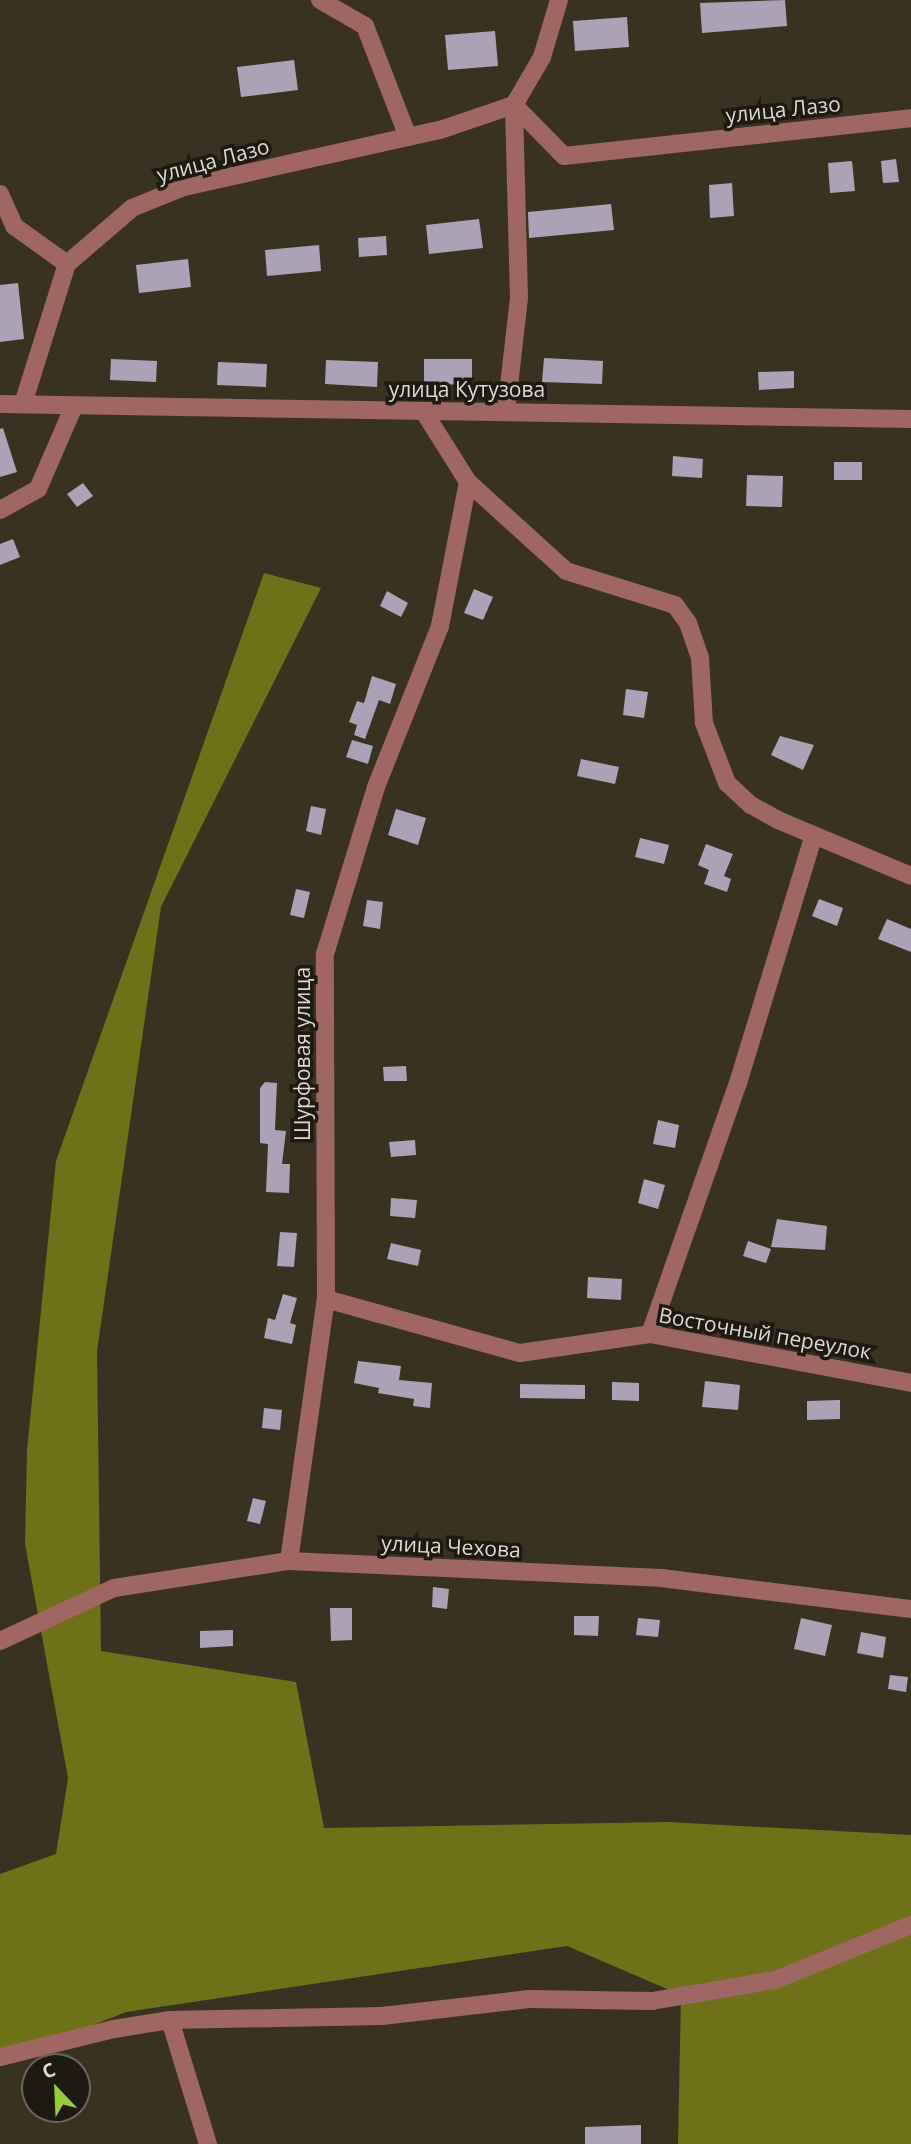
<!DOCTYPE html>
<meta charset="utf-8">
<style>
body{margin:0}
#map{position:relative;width:911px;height:2144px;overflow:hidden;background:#3a3220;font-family:"Open Sans",sans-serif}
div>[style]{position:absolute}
.forest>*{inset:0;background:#6e7117}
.building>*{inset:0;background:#aaa2b7}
.minor>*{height:18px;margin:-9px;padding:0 9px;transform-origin:9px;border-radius:9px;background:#a06662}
span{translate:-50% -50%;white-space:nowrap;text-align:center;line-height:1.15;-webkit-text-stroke:7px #1e1a12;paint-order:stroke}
.street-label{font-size:21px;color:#ded9ce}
.north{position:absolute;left:21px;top:2053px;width:70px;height:70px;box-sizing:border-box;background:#1e1a12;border:2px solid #6b665d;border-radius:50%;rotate:337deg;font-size:19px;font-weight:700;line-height:28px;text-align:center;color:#ded9ce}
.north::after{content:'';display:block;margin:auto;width:24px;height:32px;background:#94cc3c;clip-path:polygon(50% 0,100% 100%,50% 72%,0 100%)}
</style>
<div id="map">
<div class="forest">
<div style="clip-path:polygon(264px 573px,321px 588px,161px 907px,97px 1351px,101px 1651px,296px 1682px,324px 1828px,668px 1822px,911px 1835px,911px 2144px,678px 2144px,681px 1995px,567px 1946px,126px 2012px,0 2062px,0 1874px,56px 1854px,68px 1778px,25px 1544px,27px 1450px,56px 1161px)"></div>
</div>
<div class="building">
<div style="clip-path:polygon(785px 0,787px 26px,702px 33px,700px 3px)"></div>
<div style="clip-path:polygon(627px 17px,629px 47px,575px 51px,573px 21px)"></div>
<div style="clip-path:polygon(495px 31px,498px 66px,448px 70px,445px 35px)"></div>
<div style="clip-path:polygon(294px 60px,298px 90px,241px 97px,237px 67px)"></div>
<div style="clip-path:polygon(896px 159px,899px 182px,883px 183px,881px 161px)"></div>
<div style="clip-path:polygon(852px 161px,855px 191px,830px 193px,828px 163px)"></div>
<div style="clip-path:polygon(732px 183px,734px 216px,710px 218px,709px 185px)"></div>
<div style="clip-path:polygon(611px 204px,614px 230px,529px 238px,528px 212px)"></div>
<div style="clip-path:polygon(479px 219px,483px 248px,429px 254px,426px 225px)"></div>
<div style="clip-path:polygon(386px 236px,387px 255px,359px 257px,358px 238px)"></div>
<div style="clip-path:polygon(319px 245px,321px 271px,267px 276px,265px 250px)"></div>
<div style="clip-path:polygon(188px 259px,191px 287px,139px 293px,136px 265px)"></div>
<div style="clip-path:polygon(18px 283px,24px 339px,0 342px,0 285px)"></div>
<div style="clip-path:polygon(544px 358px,603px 361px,602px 384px,542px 382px)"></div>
<div style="clip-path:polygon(111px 359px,157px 361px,156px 382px,110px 380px)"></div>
<div style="clip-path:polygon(424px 359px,472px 359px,472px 384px,424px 385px)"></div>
<div style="clip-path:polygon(326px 360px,378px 362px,377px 387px,325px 384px)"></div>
<div style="clip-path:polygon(218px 362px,267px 364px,266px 387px,217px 385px)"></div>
<div style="clip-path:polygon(794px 371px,794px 388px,759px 390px,758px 372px)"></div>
<div style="clip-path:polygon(3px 428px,17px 472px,0 477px,0 429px)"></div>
<div style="clip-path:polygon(673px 456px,703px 459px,702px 478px,672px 476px)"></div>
<div style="clip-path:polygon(834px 462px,862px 462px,862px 480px,834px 480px)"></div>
<div style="clip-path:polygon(747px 475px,783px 476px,782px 507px,746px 506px)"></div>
<div style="clip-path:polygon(83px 483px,93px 496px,77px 507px,67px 494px)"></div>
<div style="clip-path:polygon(13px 539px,20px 557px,0 565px,0 544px)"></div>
<div style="clip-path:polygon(474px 589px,493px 597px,483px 620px,464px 613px)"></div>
<div style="clip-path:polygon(387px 591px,408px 603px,401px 617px,380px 606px)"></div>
<div style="clip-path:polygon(372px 676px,396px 684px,390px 704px,379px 700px,365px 739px,354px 735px,357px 725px,349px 722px,357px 701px,364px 703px)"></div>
<div style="clip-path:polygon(626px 689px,648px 692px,644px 718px,623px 715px)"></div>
<div style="clip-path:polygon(780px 736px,814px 745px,803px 770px,771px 755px)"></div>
<div style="clip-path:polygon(352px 740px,373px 746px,368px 764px,346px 757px)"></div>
<div style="clip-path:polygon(581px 759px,619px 767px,615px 784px,577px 776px)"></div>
<div style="clip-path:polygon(311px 806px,326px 809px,321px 835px,306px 831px)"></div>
<div style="clip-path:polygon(396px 809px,426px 818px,418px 845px,388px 835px)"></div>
<div style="clip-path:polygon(640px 838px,669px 845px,664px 864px,635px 857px)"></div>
<div style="clip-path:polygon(706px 844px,733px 854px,724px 876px,731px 879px,727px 892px,704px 884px,709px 870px,698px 865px)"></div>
<div style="clip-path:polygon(296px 889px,310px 892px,304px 918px,290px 915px)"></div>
<div style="clip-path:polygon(819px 899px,843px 908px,837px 926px,812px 916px)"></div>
<div style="clip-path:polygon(367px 900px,383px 902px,380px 929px,363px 926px)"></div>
<div style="clip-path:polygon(887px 919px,911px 929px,911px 952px,878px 939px)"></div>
<div style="clip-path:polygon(406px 1066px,407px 1081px,384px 1081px,383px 1067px)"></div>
<div style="clip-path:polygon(265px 1082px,277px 1083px,275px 1130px,286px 1131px,282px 1164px,290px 1164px,289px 1193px,266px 1192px,268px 1144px,260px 1143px,260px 1088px)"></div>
<div style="clip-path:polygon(658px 1120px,679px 1125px,675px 1148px,653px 1144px)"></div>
<div style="clip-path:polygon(415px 1140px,416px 1155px,391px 1157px,389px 1142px)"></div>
<div style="clip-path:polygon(644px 1179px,665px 1185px,658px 1209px,638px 1203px)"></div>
<div style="clip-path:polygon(391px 1198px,417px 1200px,415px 1218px,390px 1216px)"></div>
<div style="clip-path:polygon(777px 1219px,827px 1226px,825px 1250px,771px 1247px)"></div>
<div style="clip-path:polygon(280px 1232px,297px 1233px,294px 1267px,277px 1266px)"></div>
<div style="clip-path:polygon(748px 1241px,771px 1249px,766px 1263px,743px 1256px)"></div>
<div style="clip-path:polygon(391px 1243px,421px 1250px,418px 1266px,387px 1259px)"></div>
<div style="clip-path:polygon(588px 1277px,622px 1279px,621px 1300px,587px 1298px)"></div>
<div style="clip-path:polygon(283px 1294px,297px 1298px,290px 1323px,296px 1325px,292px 1344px,264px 1338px,268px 1318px,275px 1320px)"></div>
<div style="clip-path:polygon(358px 1361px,401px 1366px,399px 1380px,432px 1383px,430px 1408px,413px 1406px,414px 1399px,378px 1393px,379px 1388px,354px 1383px)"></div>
<div style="clip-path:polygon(705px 1381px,740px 1385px,738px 1410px,702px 1407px)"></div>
<div style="clip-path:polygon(612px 1382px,639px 1383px,639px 1401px,612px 1400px)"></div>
<div style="clip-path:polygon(520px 1384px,585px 1385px,585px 1399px,520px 1398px)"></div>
<div style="clip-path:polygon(840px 1400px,840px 1419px,807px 1420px,807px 1401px)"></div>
<div style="clip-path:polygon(264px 1408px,282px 1410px,280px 1430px,262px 1428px)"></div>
<div style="clip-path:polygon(253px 1498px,266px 1501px,260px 1524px,247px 1521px)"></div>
<div style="clip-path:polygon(433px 1587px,449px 1589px,447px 1609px,432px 1607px)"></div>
<div style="clip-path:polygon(330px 1608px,352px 1608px,352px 1640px,331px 1641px)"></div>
<div style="clip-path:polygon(574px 1616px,599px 1616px,598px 1636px,574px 1635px)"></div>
<div style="clip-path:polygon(638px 1618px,660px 1620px,658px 1637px,636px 1635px)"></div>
<div style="clip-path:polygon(801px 1618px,832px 1625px,825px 1656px,794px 1649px)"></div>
<div style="clip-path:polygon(233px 1630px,233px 1646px,200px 1648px,200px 1631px)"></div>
<div style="clip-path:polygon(861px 1632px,886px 1637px,883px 1658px,857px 1653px)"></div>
<div style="clip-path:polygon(890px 1675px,908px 1677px,906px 1692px,888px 1689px)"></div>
<div style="clip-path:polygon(641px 2125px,641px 2144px,585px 2144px,585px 2127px)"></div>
</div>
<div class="minor">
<div style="left:320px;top:0;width:52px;rotate:30deg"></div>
<div style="left:365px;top:26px;width:119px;rotate:68.8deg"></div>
<div style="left:514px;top:105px;width:71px;rotate:45.6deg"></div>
<div style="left:564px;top:156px;width:349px;rotate:-6.2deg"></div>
<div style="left:0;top:194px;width:35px;rotate:66deg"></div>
<div style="left:14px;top:226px;width:65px;rotate:35.6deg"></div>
<div style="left:0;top:404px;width:911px;rotate:0.94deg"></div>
<div style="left:23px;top:404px;width:147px;rotate:-72.6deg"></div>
<div style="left:67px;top:264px;width:86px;rotate:-40.7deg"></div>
<div style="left:132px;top:208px;width:56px;rotate:-22deg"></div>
<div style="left:184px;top:187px;width:262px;rotate:-12.6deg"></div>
<div style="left:440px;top:130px;width:78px;rotate:-18.7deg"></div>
<div style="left:514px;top:105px;width:56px;rotate:-59.7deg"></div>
<div style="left:542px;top:57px;width:59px;rotate:-73.4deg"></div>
<div style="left:424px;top:412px;width:83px;rotate:57.8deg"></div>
<div style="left:468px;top:482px;width:132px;rotate:42.2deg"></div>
<div style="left:566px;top:571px;width:114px;rotate:17.3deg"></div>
<div style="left:675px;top:605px;width:22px;rotate:54deg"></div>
<div style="left:688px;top:623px;width:37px;rotate:71deg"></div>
<div style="left:700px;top:658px;width:65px;rotate:86.5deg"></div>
<div style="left:704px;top:723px;width:64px;rotate:69deg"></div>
<div style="left:727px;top:783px;width:33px;rotate:43deg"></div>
<div style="left:751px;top:805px;width:31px;rotate:29deg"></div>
<div style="left:778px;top:820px;width:144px;rotate:22.8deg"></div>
<div style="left:506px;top:412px;width:115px;rotate:-83.5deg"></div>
<div style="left:519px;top:298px;width:193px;rotate:-91.5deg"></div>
<div style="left:0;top:510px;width:43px;rotate:-28.9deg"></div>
<div style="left:38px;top:489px;width:90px;rotate:-66.6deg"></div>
<div style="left:326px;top:1299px;width:201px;rotate:15.6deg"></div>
<div style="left:520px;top:1353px;width:131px;rotate:-8.3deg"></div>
<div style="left:650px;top:1334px;width:266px;rotate:10.6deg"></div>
<div style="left:650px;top:1334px;width:266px;rotate:-70.7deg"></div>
<div style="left:738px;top:1083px;width:259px;rotate:-73deg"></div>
<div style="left:289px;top:1561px;width:265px;rotate:-82deg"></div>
<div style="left:326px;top:1299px;width:345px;rotate:-90.2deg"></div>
<div style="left:325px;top:954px;width:175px;rotate:-73deg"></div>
<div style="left:376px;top:787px;width:173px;rotate:-68.3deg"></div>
<div style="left:440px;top:626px;width:147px;rotate:-79deg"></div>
<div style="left:0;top:1641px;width:126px;rotate:-24.9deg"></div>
<div style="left:114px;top:1588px;width:177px;rotate:-8.8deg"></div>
<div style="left:289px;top:1561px;width:372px;rotate:2.6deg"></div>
<div style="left:661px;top:1578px;width:252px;rotate:7.1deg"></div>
<div style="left:170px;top:2020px;width:130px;rotate:73deg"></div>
<div style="left:0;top:2057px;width:117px;rotate:-13.8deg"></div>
<div style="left:114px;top:2029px;width:57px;rotate:-9.1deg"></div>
<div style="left:170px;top:2020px;width:212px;rotate:-1.1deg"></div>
<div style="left:382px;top:2016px;width:148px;rotate:-6.6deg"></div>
<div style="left:529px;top:1999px;width:123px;rotate:0.9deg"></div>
<div style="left:652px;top:2001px;width:125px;rotate:-9.7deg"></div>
<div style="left:775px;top:1980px;width:147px;rotate:-22deg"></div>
</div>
<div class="street-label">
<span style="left:783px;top:109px;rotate:-6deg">улица Лазо</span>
<span style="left:213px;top:160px;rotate:-15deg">улица Лазо</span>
<span style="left:467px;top:389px">улица Кутузова</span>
<span style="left:302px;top:1054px;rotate:-90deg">Шурфовая улица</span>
<span style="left:765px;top:1333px;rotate:10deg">Восточный переулок</span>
<span style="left:451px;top:1546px;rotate:3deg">улица Чехова</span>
</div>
<div class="north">С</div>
</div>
